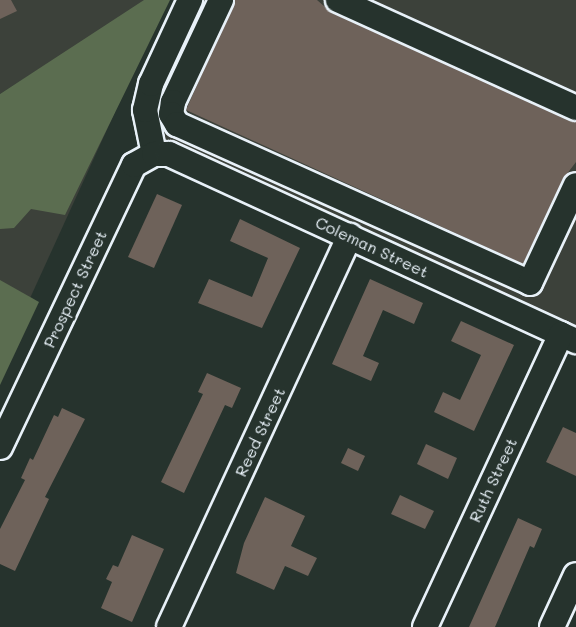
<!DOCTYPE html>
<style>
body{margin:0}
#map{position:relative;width:576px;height:627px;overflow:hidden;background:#26332d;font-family:Mali,sans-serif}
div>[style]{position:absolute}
.built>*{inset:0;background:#3c413a}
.green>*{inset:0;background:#5b6d50}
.building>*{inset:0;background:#6e625a}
.roads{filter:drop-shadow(2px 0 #e8f1f8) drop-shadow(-2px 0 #e8f1f8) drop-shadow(0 2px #e8f1f8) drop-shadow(0 -2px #e8f1f8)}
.minor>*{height:24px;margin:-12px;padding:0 12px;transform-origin:12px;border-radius:12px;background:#26332d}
span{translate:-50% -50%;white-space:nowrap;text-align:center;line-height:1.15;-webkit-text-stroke:6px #26332d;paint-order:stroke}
.street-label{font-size:16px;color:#e8f1f8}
</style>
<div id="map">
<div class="built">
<div style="clip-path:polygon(0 0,148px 0,0 94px)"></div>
<div style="clip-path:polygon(190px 0,576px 0,576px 341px,154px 154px,151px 84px)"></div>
<div style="clip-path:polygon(115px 112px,0 364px,0 159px)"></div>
</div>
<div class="green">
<div style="clip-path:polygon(144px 0,170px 0,65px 215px,31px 209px,14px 228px,0 229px,0 94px)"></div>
<div style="clip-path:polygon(0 280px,39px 302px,0 385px)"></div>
</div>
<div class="building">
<div style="clip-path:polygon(0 0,11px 0,17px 11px,0 19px)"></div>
<div style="clip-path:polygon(235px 0,317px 0,332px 13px,576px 122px,576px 162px,563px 179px,523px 264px,186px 110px)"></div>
<div style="clip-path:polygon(157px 194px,182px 205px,154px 268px,128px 257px)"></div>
<div style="clip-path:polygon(240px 219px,300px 248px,262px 328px,198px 303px,209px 279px,252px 297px,268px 258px,230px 241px)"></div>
<div style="clip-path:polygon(370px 279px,423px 303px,414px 324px,383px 310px,363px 356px,379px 363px,371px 381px,332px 364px)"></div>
<div style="clip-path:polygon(461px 321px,514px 345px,474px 431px,434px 412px,443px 392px,460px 400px,481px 355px,451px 341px)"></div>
<div style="clip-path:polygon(207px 373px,241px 388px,232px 408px,225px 405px,184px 493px,161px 482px,203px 394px,198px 392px)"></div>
<div style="clip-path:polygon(62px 408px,85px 419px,45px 497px,49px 499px,15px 571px,0 564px,0 529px,25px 480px,21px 478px,30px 458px,33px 460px,54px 415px,58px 417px)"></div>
<div style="clip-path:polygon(563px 427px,576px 433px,576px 476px,546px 462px)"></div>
<div style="clip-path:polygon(426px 444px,457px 458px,448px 479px,417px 464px)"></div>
<div style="clip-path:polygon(348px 448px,365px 456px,358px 471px,341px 463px)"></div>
<div style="clip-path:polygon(400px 495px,434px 511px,425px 529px,391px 514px)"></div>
<div style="clip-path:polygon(265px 497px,305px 516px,291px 546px,317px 558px,308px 576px,285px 566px,274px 590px,236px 573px,244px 543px)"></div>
<div style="clip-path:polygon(518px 518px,542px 529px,534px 548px,530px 546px,495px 627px,469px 627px)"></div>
<div style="clip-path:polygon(132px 535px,164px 549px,132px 622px,101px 608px,112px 582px,106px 579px,113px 565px,118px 567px)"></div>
</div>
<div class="roads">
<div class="minor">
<div style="left:221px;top:0;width:113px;rotate:115.2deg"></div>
<div style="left:173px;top:102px;width:12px;rotate:99deg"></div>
<div style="left:171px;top:114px;width:12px;rotate:59deg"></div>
<div style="left:177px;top:124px;width:387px;rotate:24.2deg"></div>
<div style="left:530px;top:283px;width:108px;rotate:-64.9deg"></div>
<div style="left:338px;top:0;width:261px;rotate:24.4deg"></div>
<div style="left:154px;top:154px;width:45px;rotate:-101.6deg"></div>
<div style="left:145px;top:110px;width:27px;rotate:-77deg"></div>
<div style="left:151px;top:84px;width:93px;rotate:-65.1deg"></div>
<div style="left:0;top:447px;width:312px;rotate:-64.6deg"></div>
<div style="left:134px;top:165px;width:23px;rotate:-29deg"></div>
<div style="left:154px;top:154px;width:15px"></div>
<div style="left:169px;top:154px;width:448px;rotate:24.7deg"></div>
<div style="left:169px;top:627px;width:431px;rotate:-65.2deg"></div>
<div style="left:425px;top:627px;width:323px;rotate:-65.1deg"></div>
<div style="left:552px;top:627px;width:57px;rotate:-65.2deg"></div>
</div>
</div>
<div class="street-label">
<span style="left:372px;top:247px;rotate:25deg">Coleman Street</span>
<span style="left:75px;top:289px;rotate:-65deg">Prospect Street</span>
<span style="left:260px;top:432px;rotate:-65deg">Reed Street</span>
<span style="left:493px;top:480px;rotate:-65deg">Ruth Street</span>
</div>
</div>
